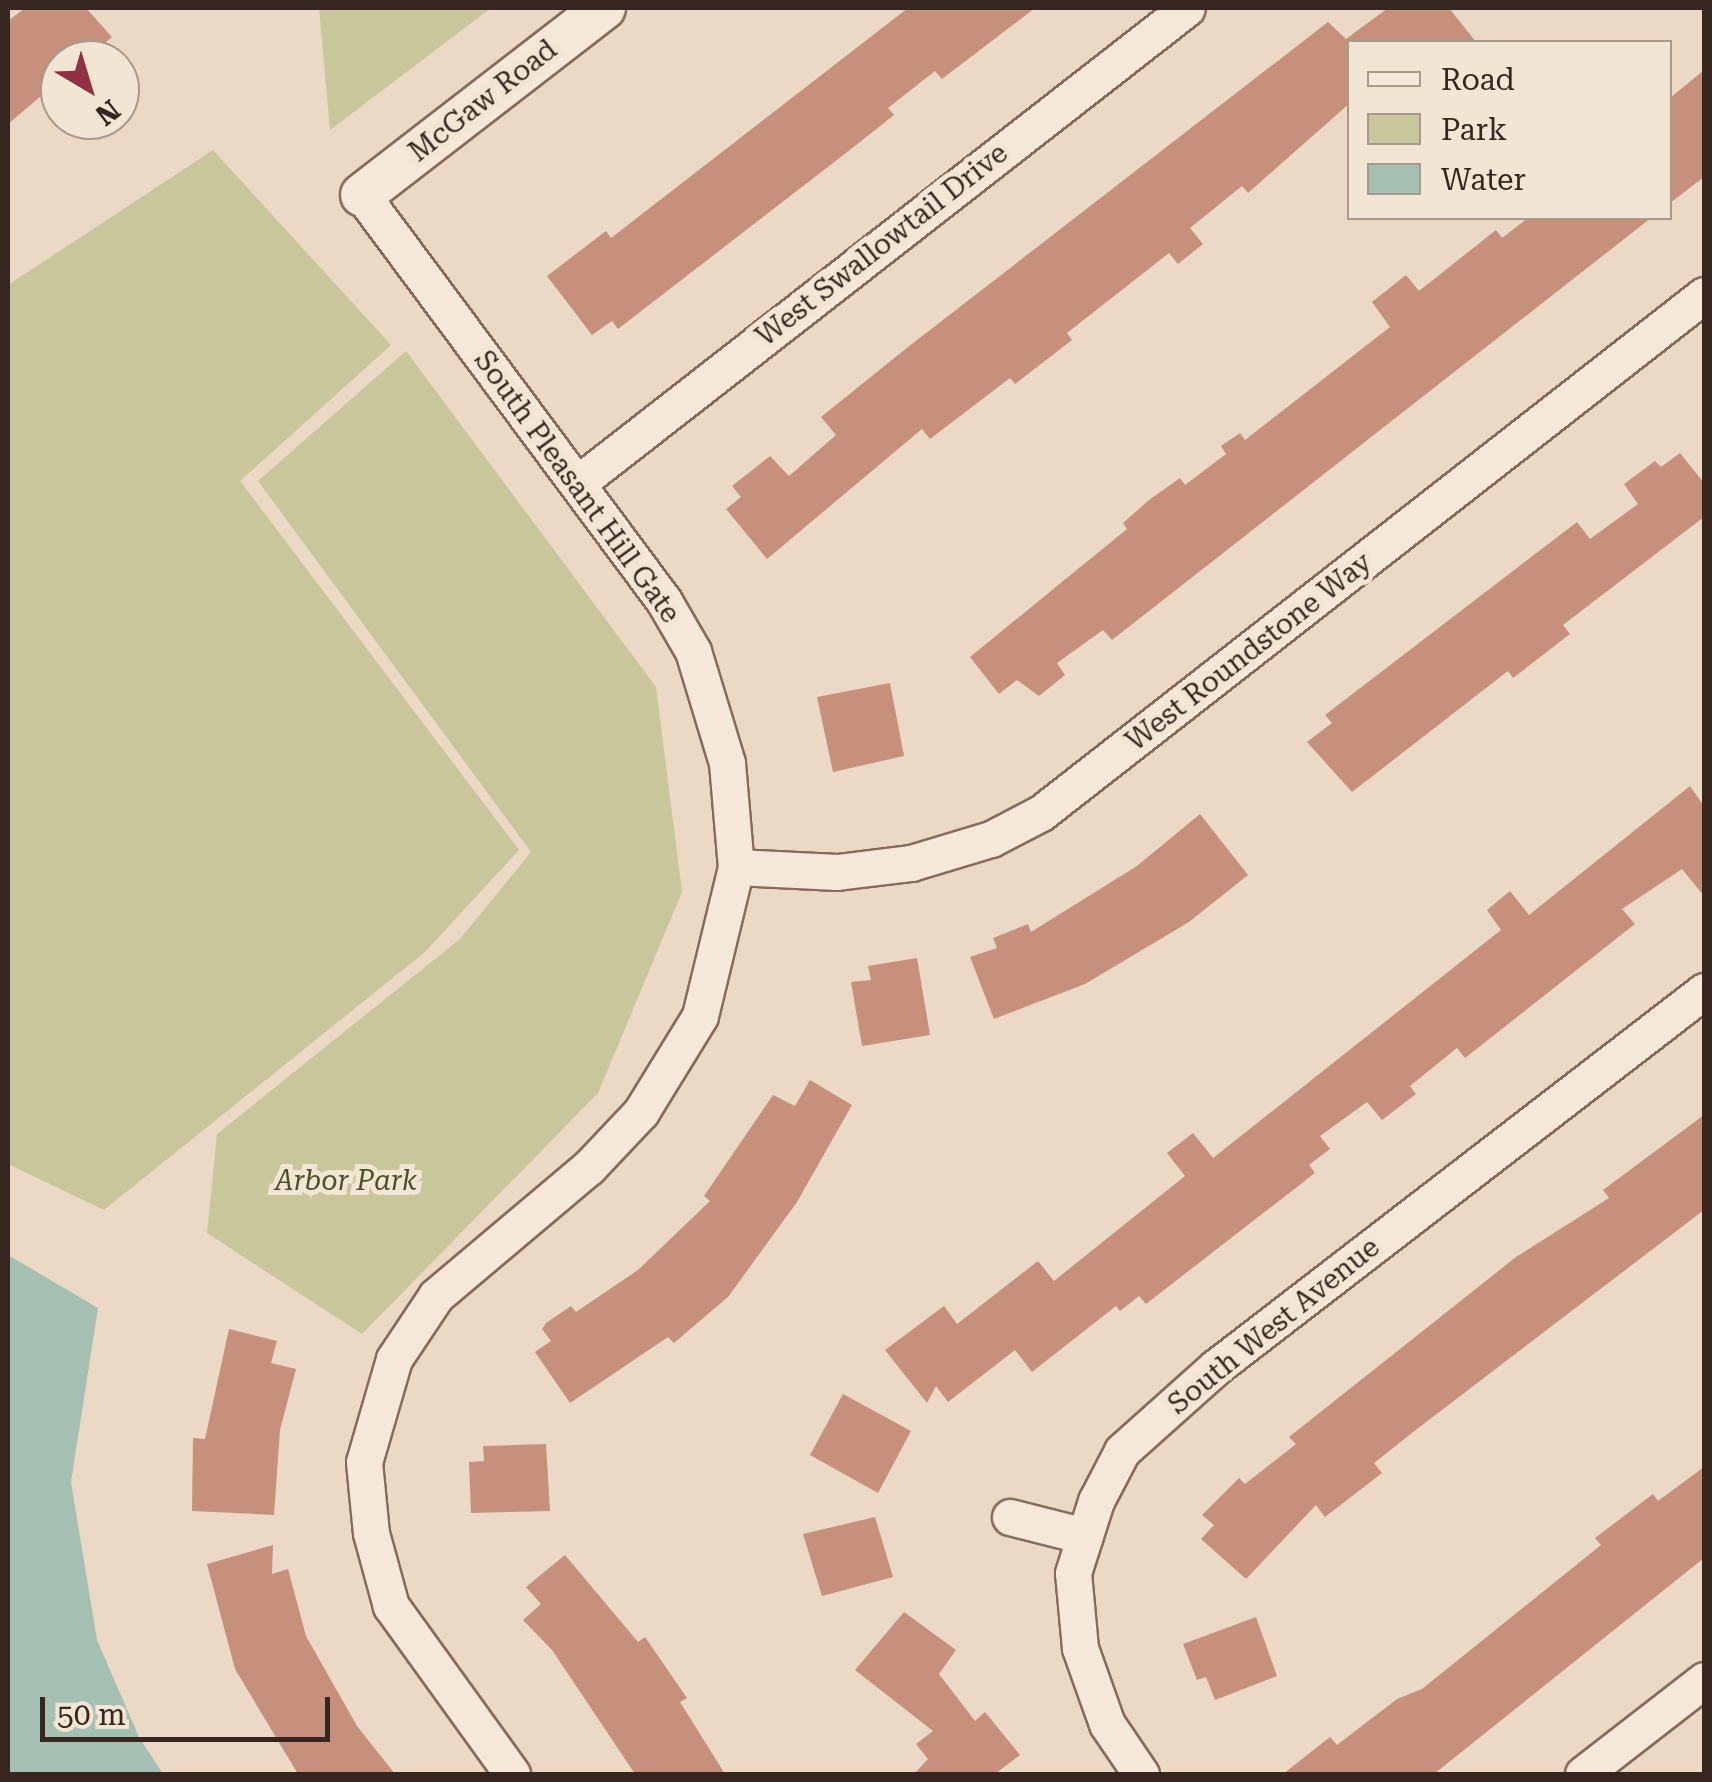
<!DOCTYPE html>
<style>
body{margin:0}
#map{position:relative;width:1712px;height:1782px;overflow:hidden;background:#ebd9c5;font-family:"Roboto Serif",serif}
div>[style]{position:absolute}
.green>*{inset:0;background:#c8c69a}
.water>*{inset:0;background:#a6bfb3}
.building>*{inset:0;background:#c6907d}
.roads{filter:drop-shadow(2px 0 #856b5c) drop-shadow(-2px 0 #856b5c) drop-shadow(0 2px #856b5c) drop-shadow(0 -2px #856b5c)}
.minor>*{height:35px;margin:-17.5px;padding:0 17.5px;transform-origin:17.5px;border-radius:17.5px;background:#f6e8d8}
.tertiary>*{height:42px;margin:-21px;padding:0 21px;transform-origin:21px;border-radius:21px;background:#f6e8d8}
span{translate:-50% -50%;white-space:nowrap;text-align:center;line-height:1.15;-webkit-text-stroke:10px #f3e5d4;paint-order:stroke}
.street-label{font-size:28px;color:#36261f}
.park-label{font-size:28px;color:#4d5127;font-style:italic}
.frame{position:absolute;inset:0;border:10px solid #36261f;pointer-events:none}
.legend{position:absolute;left:1347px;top:40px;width:325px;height:180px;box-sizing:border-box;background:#f3e5d4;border:2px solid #a7998c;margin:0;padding:12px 18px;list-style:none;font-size:30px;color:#36261f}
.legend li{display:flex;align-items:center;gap:20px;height:50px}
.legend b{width:50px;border:2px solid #a7998c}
.north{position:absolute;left:40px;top:40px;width:100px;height:100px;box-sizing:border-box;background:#f3e5d4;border:2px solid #a7998c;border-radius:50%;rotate:142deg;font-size:28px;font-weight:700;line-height:40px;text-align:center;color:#36261f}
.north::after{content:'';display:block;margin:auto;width:35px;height:45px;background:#8f3141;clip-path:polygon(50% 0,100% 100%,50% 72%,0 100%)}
.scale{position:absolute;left:40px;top:1697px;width:290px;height:45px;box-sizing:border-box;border:5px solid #36261f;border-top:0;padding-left:12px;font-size:30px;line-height:35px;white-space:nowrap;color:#36261f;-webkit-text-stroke:8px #f3e5d4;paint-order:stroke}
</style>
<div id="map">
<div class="green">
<div style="clip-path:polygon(319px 8px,491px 8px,330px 130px)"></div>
<div style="clip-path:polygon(213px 150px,391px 345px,240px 481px,519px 850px,425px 952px,104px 1210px,8px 1164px,8px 285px)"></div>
<div style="clip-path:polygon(406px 351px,656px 687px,682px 892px,598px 1093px,362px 1334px,207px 1233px,217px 1134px,460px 939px,531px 852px,258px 481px)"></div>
</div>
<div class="water">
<div style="clip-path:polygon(8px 1255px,98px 1308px,71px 1482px,97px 1640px,139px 1737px,163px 1774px,8px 1774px)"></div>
</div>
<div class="building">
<div style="clip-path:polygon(25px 8px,86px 8px,112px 37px,85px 60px,60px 60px,60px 80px,8px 124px,8px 21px)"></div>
<div style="clip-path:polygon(908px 8px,1035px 8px,942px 79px,935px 71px,888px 108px,894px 115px,855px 146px,618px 329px,612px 321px,592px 335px,547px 276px,606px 231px,611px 238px)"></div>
<div style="clip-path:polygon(1388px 8px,1449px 8px,1476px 42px,1348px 42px,1350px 103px,1248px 193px,1242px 186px,1190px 228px,1203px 244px,1178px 264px,1169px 253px,1067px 333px,1072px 340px,1015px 384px,1010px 378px,930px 439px,922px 429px,767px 559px,726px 509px,741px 497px,732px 486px,770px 456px,789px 476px,836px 435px,821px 417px,908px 347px,1328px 22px,1346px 39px)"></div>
<div style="clip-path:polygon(1704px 70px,1704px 177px,1670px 203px,1670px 98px)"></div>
<div style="clip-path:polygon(1528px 218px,1651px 218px,1112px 640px,1103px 630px,1057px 663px,1065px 675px,1039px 696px,1017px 680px,999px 694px,970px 657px,1127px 529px,1123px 523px,1149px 500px,1180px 478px,1185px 485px,1226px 454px,1221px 446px,1240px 433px,1245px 440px,1390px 327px,1372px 302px,1406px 275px,1419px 291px,1496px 230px,1502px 238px)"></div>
<div style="clip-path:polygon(1680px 453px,1704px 483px,1704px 517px,1563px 625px,1570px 634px,1513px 678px,1508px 671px,1352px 792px,1307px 742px,1332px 723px,1325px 715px,1577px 522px,1590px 539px,1638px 504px,1624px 484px,1655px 461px,1661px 467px)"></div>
<div style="clip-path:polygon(890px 683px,904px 756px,833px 772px,817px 697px)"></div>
<div style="clip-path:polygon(1690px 786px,1704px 806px,1704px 896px,1682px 869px,1622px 909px,1635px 924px,1465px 1058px,1457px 1048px,1410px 1086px,1416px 1094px,1382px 1120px,1367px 1102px,1320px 1136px,1330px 1149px,1309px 1165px,1315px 1173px,1146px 1304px,1139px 1296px,1120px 1311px,1116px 1306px,1032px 1372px,1015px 1350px,948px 1402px,936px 1386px,927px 1403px,885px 1350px,944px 1306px,957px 1324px,1038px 1261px,1054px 1281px,1185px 1176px,1167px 1153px,1193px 1133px,1213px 1158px,1501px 930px,1487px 910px,1510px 891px,1529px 915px)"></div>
<div style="clip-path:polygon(1200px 814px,1248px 875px,1189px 922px,1085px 984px,994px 1019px,970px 957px,997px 948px,993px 938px,1028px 924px,1031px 932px,1137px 866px)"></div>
<div style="clip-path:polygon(917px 958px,930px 1035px,862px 1046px,851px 982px,871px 980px,868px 966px)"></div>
<div style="clip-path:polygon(810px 1080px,852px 1105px,797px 1202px,728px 1297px,674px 1343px,668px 1337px,570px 1403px,535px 1352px,551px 1341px,542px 1329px,546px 1323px,571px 1306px,576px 1312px,638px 1270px,710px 1201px,704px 1196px,773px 1095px,795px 1106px)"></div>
<div style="clip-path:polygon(1704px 1115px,1704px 1210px,1417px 1429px,1374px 1463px,1382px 1473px,1325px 1517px,1316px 1505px,1246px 1579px,1201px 1539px,1214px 1525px,1202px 1515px,1239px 1478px,1245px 1484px,1296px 1444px,1289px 1437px,1516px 1257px,1609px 1198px,1603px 1190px)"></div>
<div style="clip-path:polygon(229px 1329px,277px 1341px,271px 1363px,296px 1369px,280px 1430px,274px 1515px,192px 1511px,193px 1438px,205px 1439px)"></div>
<div style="clip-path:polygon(843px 1394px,911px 1431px,878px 1493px,810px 1455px)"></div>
<div style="clip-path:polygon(546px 1444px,550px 1511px,471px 1513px,469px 1462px,484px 1461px,483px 1446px)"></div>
<div style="clip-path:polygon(1704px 1467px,1704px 1558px,1434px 1774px,1283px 1774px,1330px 1737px,1337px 1745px,1397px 1699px,1422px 1689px,1601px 1545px,1595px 1538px,1653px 1494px,1658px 1501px)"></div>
<div style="clip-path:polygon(875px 1517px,893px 1577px,822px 1596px,803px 1534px)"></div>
<div style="clip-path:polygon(273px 1545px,272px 1574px,288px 1569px,306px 1636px,357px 1726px,395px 1774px,298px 1774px,235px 1669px,207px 1564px)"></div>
<div style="clip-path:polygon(565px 1555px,638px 1642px,645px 1637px,687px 1698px,680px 1702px,725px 1774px,635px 1774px,552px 1650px,523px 1620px,541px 1604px,526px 1587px)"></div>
<div style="clip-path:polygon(904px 1612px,956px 1650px,939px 1674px,975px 1721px,985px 1712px,1020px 1755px,995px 1774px,914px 1774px,928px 1759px,916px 1744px,933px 1731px,855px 1670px)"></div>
<div style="clip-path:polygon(1256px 1617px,1277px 1676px,1215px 1700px,1206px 1677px,1197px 1680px,1183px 1644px)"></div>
</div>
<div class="roads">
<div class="minor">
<div style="left:362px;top:195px;width:506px;rotate:53.36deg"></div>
<div style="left:664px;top:601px;width:58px;rotate:59.9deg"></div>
<div style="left:693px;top:651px;width:117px;rotate:73.1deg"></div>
<div style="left:727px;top:763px;width:104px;rotate:85.1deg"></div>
<div style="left:736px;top:867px;width:153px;rotate:103.6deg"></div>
<div style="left:700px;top:1016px;width:113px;rotate:121.6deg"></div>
<div style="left:641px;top:1112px;width:76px;rotate:133.4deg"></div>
<div style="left:589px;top:1167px;width:200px;rotate:139.9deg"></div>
<div style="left:436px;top:1296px;width:76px;rotate:123.7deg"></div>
<div style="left:394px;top:1359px;width:107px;rotate:106.2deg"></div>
<div style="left:364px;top:1462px;width:71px;rotate:84.4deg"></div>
<div style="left:371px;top:1533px;width:76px;rotate:74.7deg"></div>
<div style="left:391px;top:1606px;width:207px;rotate:54.2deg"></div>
<div style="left:578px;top:483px;width:772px;rotate:-37.95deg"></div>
<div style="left:736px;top:867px;width:101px;rotate:2.8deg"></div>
<div style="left:837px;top:872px;width:75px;rotate:-6.9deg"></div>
<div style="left:911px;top:863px;width:84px;rotate:-16.7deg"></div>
<div style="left:991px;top:839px;width:56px;rotate:-27.5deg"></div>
<div style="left:1041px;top:813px;width:841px;rotate:-38deg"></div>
<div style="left:1010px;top:1517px;width:77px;rotate:14.2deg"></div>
<div style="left:1141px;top:1774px;width:60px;rotate:-124.2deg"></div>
<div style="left:1107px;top:1724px;width:81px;rotate:-109.6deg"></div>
<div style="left:1080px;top:1648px;width:75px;rotate:-95.3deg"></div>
<div style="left:1073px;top:1573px;width:76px;rotate:-72.3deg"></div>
<div style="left:1096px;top:1501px;width:56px;rotate:-62.5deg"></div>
<div style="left:1122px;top:1451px;width:126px;rotate:-41.8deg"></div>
<div style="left:1216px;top:1367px;width:616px;rotate:-37.61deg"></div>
<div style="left:1583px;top:1774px;width:153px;rotate:-37.8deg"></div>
</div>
<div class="tertiary">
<div style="left:362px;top:195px;width:306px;rotate:-37.7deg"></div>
</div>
</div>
<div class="street-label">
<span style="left:483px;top:101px;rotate:-38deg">McGaw Road</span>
<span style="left:882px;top:245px;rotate:-38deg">West Swallowtail Drive</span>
<span style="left:577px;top:487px;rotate:54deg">South Pleasant Hill Gate</span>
<span style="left:1249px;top:652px;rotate:-38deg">West Roundstone Way</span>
<span style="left:1274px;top:1326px;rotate:-39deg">South West Avenue</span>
</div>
<div class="park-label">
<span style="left:346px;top:1181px">Arbor Park</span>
</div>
<div class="frame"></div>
<ul class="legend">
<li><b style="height:12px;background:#f6e8d8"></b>Road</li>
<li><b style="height:28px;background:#c8c69a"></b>Park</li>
<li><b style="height:28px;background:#a6bfb3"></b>Water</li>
</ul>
<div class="north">N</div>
<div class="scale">50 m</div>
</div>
